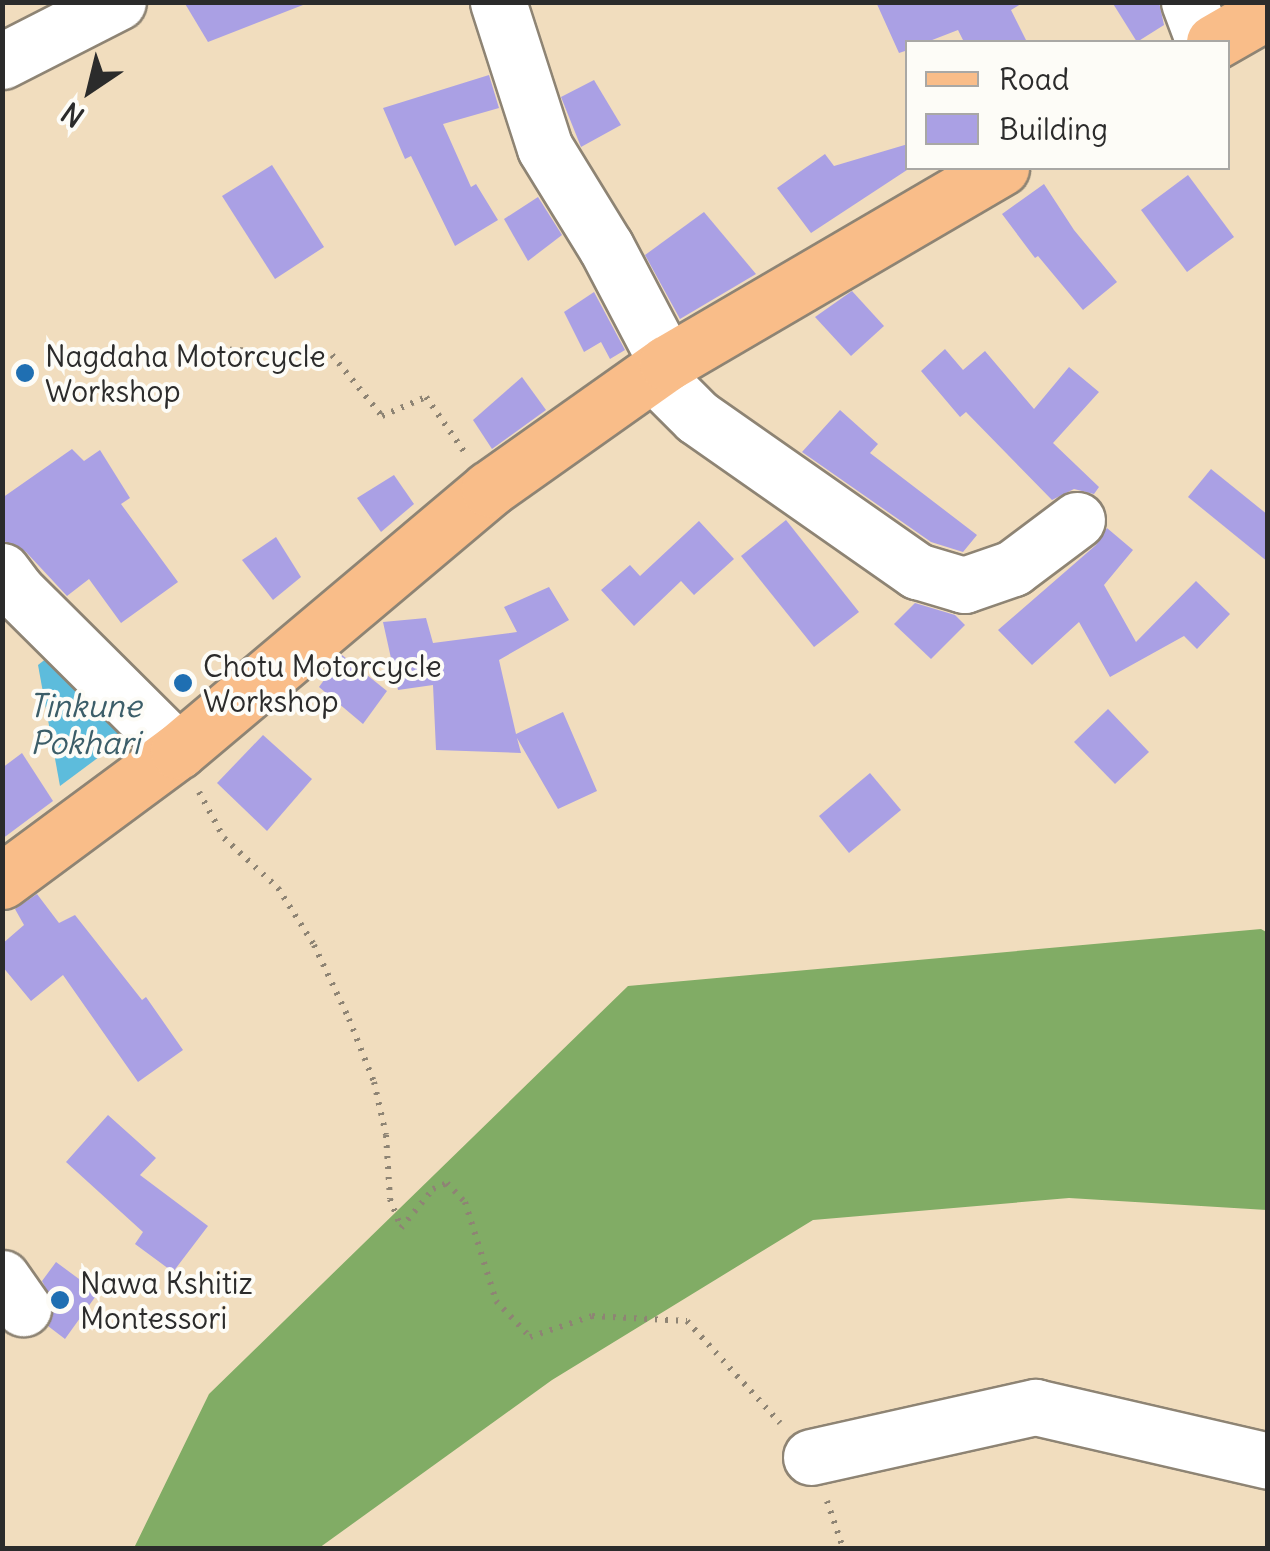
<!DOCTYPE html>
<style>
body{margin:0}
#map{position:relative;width:1270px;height:1551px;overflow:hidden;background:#f1ddbe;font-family:Delius,sans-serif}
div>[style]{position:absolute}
.forest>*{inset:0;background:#81ac65}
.water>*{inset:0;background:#5dbcdc}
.building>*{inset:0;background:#aaa0e4}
.path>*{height:6px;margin-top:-3px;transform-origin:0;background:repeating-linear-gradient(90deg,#8e8474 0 2.5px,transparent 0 10.5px)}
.roads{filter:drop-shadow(2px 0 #8e8474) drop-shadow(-2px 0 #8e8474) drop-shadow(0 2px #8e8474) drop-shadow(0 -2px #8e8474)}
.minor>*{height:55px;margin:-27.5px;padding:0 27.5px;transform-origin:27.5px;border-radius:27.5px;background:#fff}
.major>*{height:55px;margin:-27.5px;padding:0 27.5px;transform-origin:27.5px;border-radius:27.5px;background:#f9bd89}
.dots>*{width:28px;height:28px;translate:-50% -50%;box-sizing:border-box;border:5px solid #fdfcf7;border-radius:50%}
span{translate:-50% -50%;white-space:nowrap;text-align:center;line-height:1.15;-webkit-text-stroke:8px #fdfcf7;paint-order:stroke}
.poi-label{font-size:30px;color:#2b2b2b}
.left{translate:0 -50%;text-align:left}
.water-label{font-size:32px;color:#3c5e69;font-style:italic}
.frame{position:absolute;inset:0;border:5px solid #2b2b2b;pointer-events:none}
.legend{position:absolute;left:905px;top:40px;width:325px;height:130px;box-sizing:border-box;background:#fdfcf7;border:2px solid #a9a8a5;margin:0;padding:12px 18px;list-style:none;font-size:30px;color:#2b2b2b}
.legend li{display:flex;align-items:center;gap:20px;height:50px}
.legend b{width:50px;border:2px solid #a9a8a5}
.north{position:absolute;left:40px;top:40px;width:100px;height:100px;-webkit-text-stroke:8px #fdfcf7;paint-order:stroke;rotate:215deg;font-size:28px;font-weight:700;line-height:40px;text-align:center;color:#2b2b2b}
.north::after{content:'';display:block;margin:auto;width:35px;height:45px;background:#2b2b2b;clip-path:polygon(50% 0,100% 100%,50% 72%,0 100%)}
</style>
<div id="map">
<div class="forest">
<div style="clip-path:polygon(1261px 929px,1268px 933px,1267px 1210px,1069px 1198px,813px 1220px,552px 1380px,319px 1548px,134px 1548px,209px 1394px,628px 986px)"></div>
</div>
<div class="water">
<div style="clip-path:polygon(56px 651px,138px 728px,60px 786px,38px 665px)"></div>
</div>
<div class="building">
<div style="clip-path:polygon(184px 2px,303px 2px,303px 5px,208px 42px)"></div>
<div style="clip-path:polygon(876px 2px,1024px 2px,1011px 10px,1027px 42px,964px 42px,958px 30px,927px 42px,908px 42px,908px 50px,899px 53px)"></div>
<div style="clip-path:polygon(1112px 2px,1159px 2px,1164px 25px,1137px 42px)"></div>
<div style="clip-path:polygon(489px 75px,499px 108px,443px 124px,471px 187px,476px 184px,498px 220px,455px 246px,411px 156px,405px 159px,383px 108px)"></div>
<div style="clip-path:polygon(594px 80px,621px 125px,581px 147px,561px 97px)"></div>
<div style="clip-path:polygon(908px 144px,910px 168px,811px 233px,777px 188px,825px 154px,834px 166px)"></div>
<div style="clip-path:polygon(272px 165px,324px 247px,275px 279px,222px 196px)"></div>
<div style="clip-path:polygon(1188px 175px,1234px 237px,1187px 272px,1141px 210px)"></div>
<div style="clip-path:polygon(1044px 184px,1074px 230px,1117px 282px,1083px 310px,1038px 256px,1035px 258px,1002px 214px)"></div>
<div style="clip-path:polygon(538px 197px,562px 235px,528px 261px,504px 219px)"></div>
<div style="clip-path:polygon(704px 212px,756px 274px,680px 319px,645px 255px)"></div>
<div style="clip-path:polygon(852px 291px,884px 326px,851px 356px,815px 317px)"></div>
<div style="clip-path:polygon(594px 292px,625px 350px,610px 359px,601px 342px,584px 352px,564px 312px)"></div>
<div style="clip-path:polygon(945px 349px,963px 370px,985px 351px,1034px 409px,1069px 367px,1099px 392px,1053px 443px,1099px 487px,1094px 494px,1074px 489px,1052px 500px,966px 412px,960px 417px,921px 371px)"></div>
<div style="clip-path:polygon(522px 377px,546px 410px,492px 449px,473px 420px)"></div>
<div style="clip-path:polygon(840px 410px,878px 444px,870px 453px,977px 535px,963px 552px,931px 542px,802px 452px)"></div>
<div style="clip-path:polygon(72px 449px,84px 461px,100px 450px,130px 498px,121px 504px,178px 582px,121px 623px,89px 579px,67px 596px,26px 552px,2px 540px,2px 498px)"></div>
<div style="clip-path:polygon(1211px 469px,1268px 515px,1268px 562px,1188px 497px)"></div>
<div style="clip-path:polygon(394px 475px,414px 504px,381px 532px,357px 498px)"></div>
<div style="clip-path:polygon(786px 520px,859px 612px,814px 647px,741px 556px)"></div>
<div style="clip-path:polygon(699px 521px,734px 559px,694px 595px,681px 581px,634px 626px,601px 590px,630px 565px,640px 576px)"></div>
<div style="clip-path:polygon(1107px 528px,1133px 550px,1104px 585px,1136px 642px,1196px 581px,1230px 614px,1197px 649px,1184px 636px,1110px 677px,1079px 622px,1032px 665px,998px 630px,1096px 545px)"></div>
<div style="clip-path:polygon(276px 537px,301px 577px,273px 600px,242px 560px)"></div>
<div style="clip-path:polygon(549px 587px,569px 620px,499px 660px,516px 734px,563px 712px,597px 791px,558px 809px,517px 738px,521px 753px,436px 750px,433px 685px,398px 690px,383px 622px,426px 618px,433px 643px,517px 632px,504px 607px)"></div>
<div style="clip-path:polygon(915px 603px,955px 615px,965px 625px,931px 659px,894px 624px)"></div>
<div style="clip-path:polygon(342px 655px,387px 691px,363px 724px,319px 687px)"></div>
<div style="clip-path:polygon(1108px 709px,1149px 752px,1115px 784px,1074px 742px)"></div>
<div style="clip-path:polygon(263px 735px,312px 779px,267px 831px,217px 783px)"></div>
<div style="clip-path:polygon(22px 753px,53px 801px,2px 839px,2px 768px)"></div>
<div style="clip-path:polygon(870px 773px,901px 810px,849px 853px,819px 816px)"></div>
<div style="clip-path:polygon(37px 894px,59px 923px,75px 915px,142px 1000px,146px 997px,183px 1050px,138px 1082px,63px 975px,31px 1001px,2px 966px,2px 944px,24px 925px,15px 909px)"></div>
<div style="clip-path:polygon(108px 1115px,156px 1158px,140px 1175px,208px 1226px,173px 1272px,135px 1244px,143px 1232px,66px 1162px)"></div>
<div style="clip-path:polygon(56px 1262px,98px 1293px,65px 1339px,48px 1326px,54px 1304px,42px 1281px)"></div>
</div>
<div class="path">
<div style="left:219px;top:349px;width:113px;rotate:3deg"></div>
<div style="left:332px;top:355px;width:79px;rotate:50.7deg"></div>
<div style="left:382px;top:416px;width:48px;rotate:-23.4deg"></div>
<div style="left:426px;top:397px;width:68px;rotate:55.1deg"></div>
<div style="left:199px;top:792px;width:52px;rotate:61.5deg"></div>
<div style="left:224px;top:838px;width:74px;rotate:42.8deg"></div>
<div style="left:278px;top:888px;width:67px;rotate:57.7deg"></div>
<div style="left:314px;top:945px;width:82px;rotate:64.7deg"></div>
<div style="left:349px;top:1019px;width:68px;rotate:68.4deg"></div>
<div style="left:374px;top:1082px;width:54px;rotate:77.2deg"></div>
<div style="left:386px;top:1135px;width:64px;rotate:86.4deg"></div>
<div style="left:390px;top:1199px;width:31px;rotate:69deg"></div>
<div style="left:401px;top:1228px;width:50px;rotate:-50.6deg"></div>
<div style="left:433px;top:1189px;width:15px;rotate:-23deg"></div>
<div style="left:447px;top:1183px;width:26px;rotate:47deg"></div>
<div style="left:465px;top:1202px;width:104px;rotate:72.6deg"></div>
<div style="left:496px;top:1301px;width:50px;rotate:46.6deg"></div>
<div style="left:530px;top:1337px;width:65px;rotate:-18.7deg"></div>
<div style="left:592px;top:1316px;width:95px;rotate:3deg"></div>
<div style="left:687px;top:1321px;width:138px;rotate:47.6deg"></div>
<div style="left:827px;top:1501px;width:50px;rotate:71.2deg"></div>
</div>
<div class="roads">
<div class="minor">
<div style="left:498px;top:2px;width:153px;rotate:72.2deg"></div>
<div style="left:545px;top:148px;width:116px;rotate:58.4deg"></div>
<div style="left:606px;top:247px;width:131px;rotate:62.3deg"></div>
<div style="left:1189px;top:2px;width:43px;rotate:69.4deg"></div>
<div style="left:2px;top:61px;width:130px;rotate:-27deg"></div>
<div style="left:654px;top:374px;width:61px;rotate:45deg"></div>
<div style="left:697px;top:417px;width:269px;rotate:35deg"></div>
<div style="left:917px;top:571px;width:49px;rotate:16.6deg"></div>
<div style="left:964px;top:585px;width:52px;rotate:-19.1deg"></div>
<div style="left:1013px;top:568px;width:80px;rotate:-36.9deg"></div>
<div style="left:2px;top:571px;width:25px;rotate:53deg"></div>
<div style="left:17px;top:591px;width:227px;rotate:44.8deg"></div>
<div style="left:2px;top:1278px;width:37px;rotate:55deg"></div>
<div style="left:811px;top:1457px;width:230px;rotate:-12.6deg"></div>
<div style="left:1035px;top:1407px;width:239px;rotate:13deg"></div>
</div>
<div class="major">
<div style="left:1214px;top:42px;width:62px;rotate:-29.9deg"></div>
<div style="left:2px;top:881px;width:219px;rotate:-36.5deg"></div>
<div style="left:178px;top:751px;width:407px;rotate:-40.1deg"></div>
<div style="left:489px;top:489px;width:218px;rotate:-35.3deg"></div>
<div style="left:667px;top:363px;width:387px;rotate:-30.3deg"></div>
</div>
</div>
<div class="dots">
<div style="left:25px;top:373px;background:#1f6fb2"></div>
<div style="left:183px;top:683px;background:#1f6fb2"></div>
<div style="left:60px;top:1300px;background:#1f6fb2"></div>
</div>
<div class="poi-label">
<span class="left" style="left:45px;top:373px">Nagdaha Motorcycle<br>Workshop</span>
<span class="left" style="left:203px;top:683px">Chotu Motorcycle<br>Workshop</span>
<span class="left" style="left:80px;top:1300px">Nawa Kshitiz<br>Montessori</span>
</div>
<div class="water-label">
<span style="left:85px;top:725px">Tinkune<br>Pokhari</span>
</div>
<div class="frame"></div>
<ul class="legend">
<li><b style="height:12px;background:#f9bd89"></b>Road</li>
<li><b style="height:28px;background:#aaa0e4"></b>Building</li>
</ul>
<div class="north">N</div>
</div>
